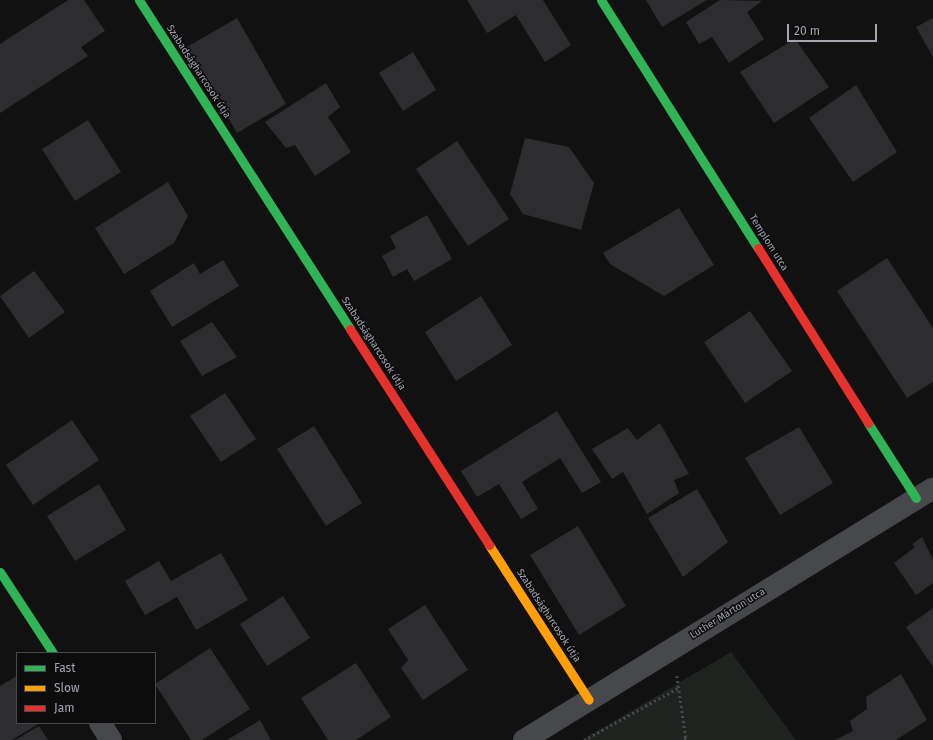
<!DOCTYPE html>
<meta charset="utf-8">
<style>
body{margin:0}
#map{position:relative;width:933px;height:740px;overflow:hidden;background:#111112;font-family:"Fira Sans",sans-serif}
div>[style]{position:absolute}
.green>*{inset:0;background:#1e2320}
.building>*{inset:0;background:#2d2d2f}
.path>*{height:2.5px;margin-top:-1.25px;transform-origin:0;background:repeating-linear-gradient(90deg,#49494d 0 2px,transparent 0 5px)}
.street>*{height:22px;margin:-11px;padding:0 11px;transform-origin:11px;border-radius:11px;background:#47484b}
.fast>*{height:9px;margin:-4.5px;padding:0 4.5px;transform-origin:4.5px;border-radius:4.5px;background:#30b455}
.slow>*{height:9px;margin:-4.5px;padding:0 4.5px;transform-origin:4.5px;border-radius:4.5px;background:#ff9f0a}
.jam>*{height:9px;margin:-4.5px;padding:0 4.5px;transform-origin:4.5px;border-radius:4.5px;background:#e5322d}
span{translate:-50% -50%;white-space:nowrap;text-align:center;line-height:1.15;-webkit-text-stroke:3px #0c0c0d;paint-order:stroke}
.street-label{font-size:10px;color:#a4a6b1}
.legend{position:absolute;left:16px;top:652px;width:140px;height:72px;box-sizing:border-box;background:#0c0c0d;border:1px solid #494a4f;margin:0;padding:5px 7px;list-style:none;font-size:12px;color:#a4a6b1}
.legend li{display:flex;align-items:center;gap:8px;height:20px}
.legend b{width:20px;border:1px solid #494a4f}
.scale{position:absolute;left:787px;top:24px;width:90px;height:18px;box-sizing:border-box;border:2px solid #a4a6b1;border-top:0;padding-left:5px;font-size:12px;line-height:14px;white-space:nowrap;color:#a4a6b1;-webkit-text-stroke:3px #0c0c0d;paint-order:stroke}
</style>
<div id="map">
<div class="green">
<div style="clip-path:polygon(731px 652px,796px 740px,582px 740px)"></div>
</div>
<div class="building">
<div style="clip-path:polygon(68px 0,84px 0,105px 31px,81px 47px,88px 56px,0 113px,0 44px)"></div>
<div style="clip-path:polygon(467px 0,543px 0,571px 45px,545px 62px,516px 15px,487px 33px)"></div>
<div style="clip-path:polygon(646px 0,707px 0,662px 27px)"></div>
<div style="clip-path:polygon(720px 0,762px 1px,747px 12px,764px 39px,729px 63px,712px 37px,699px 44px,686px 22px)"></div>
<div style="clip-path:polygon(237px 18px,286px 104px,237px 133px,187px 47px)"></div>
<div style="clip-path:polygon(933px 18px,933px 57px,916px 27px)"></div>
<div style="clip-path:polygon(795px 39px,829px 87px,774px 123px,740px 72px)"></div>
<div style="clip-path:polygon(413px 52px,436px 90px,403px 111px,379px 73px)"></div>
<div style="clip-path:polygon(326px 83px,340px 107px,328px 117px,351px 152px,315px 176px,295px 145px,286px 148px,265px 122px)"></div>
<div style="clip-path:polygon(856px 85px,897px 152px,853px 182px,809px 118px)"></div>
<div style="clip-path:polygon(88px 120px,121px 172px,75px 201px,42px 149px)"></div>
<div style="clip-path:polygon(525px 138px,569px 147px,594px 183px,581px 230px,523px 214px,510px 194px)"></div>
<div style="clip-path:polygon(457px 141px,509px 219px,468px 246px,416px 169px)"></div>
<div style="clip-path:polygon(168px 182px,188px 216px,174px 243px,124px 274px,95px 228px)"></div>
<div style="clip-path:polygon(679px 208px,714px 265px,664px 296px,610px 264px,603px 253px)"></div>
<div style="clip-path:polygon(427px 215px,452px 259px,414px 281px,407px 269px,393px 277px,382px 256px,396px 248px,390px 236px)"></div>
<div style="clip-path:polygon(887px 258px,933px 328px,933px 382px,907px 398px,837px 291px)"></div>
<div style="clip-path:polygon(223px 260px,239px 286px,172px 327px,150px 291px,194px 263px,200px 274px)"></div>
<div style="clip-path:polygon(34px 271px,65px 312px,29px 338px,0 296px)"></div>
<div style="clip-path:polygon(481px 296px,512px 345px,456px 381px,425px 332px)"></div>
<div style="clip-path:polygon(750px 311px,792px 371px,745px 403px,704px 342px)"></div>
<div style="clip-path:polygon(212px 322px,237px 357px,202px 376px,180px 341px)"></div>
<div style="clip-path:polygon(225px 393px,256px 439px,221px 462px,190px 416px)"></div>
<div style="clip-path:polygon(557px 411px,601px 482px,582px 493px,560px 458px,522px 482px,538px 509px,521px 519px,499px 484px,477px 497px,461px 471px)"></div>
<div style="clip-path:polygon(72px 420px,99px 460px,33px 505px,6px 465px)"></div>
<div style="clip-path:polygon(660px 423px,689px 474px,674px 480px,679px 493px,647px 514px,623px 472px,612px 479px,592px 449px,628px 428px,637px 440px)"></div>
<div style="clip-path:polygon(314px 426px,362px 503px,326px 526px,277px 449px)"></div>
<div style="clip-path:polygon(799px 427px,833px 483px,780px 515px,745px 458px)"></div>
<div style="clip-path:polygon(99px 484px,126px 530px,75px 561px,47px 516px)"></div>
<div style="clip-path:polygon(697px 489px,728px 542px,683px 577px,648px 518px)"></div>
<div style="clip-path:polygon(578px 526px,626px 606px,579px 635px,530px 555px)"></div>
<div style="clip-path:polygon(922px 537px,933px 560px,933px 583px,916px 595px,894px 563px,915px 547px,912px 544px)"></div>
<div style="clip-path:polygon(221px 553px,248px 600px,196px 630px,177px 597px,145px 615px,125px 581px,159px 561px,171px 581px)"></div>
<div style="clip-path:polygon(283px 596px,310px 638px,267px 666px,240px 624px)"></div>
<div style="clip-path:polygon(425px 605px,468px 670px,423px 700px,401px 668px,408px 660px,388px 629px)"></div>
<div style="clip-path:polygon(933px 608px,933px 667px,906px 627px)"></div>
<div style="clip-path:polygon(210px 648px,250px 709px,202px 740px,191px 740px,155px 684px)"></div>
<div style="clip-path:polygon(356px 663px,391px 717px,356px 740px,328px 740px,301px 698px)"></div>
<div style="clip-path:polygon(901px 674px,927px 720px,896px 740px,835px 740px,853px 731px,850px 721px,867px 709px,866px 697px)"></div>
<div style="clip-path:polygon(17px 676px,17px 723px,40px 723px,12px 740px,0 740px,0 686px)"></div>
<div style="clip-path:polygon(260px 720px,271px 740px,227px 740px)"></div>
<div style="clip-path:polygon(39px 726px,48px 740px,15px 740px)"></div>
</div>
<div class="path">
<div style="left:677px;top:676px;width:63px;rotate:81.7deg"></div>
<div style="left:686px;top:738px;width:4px;rotate:153deg"></div>
<div style="left:584px;top:740px;width:107px;rotate:-29deg"></div>
</div>
<div class="street">
<div style="left:100px;top:723px;width:20px;rotate:57deg"></div>
<div style="left:524px;top:740px;width:480px;rotate:-31.6deg"></div>
</div>
<div class="fast">
<div style="left:139px;top:0;width:391px;rotate:57.3deg"></div>
<div style="left:601px;top:0;width:294px;rotate:57.7deg"></div>
<div style="left:868px;top:423px;width:89px;rotate:57.4deg"></div>
<div style="left:0;top:572px;width:97px;rotate:56.8deg"></div>
</div>
<div class="slow">
<div style="left:489px;top:545px;width:184px;rotate:57.2deg"></div>
</div>
<div class="jam">
<div style="left:758px;top:248px;width:207px;rotate:57.8deg"></div>
<div style="left:350px;top:329px;width:257px;rotate:57.2deg"></div>
</div>
<div class="street-label">
<span style="left:198px;top:72px;rotate:57deg">Szabadságharcosok útja</span>
<span style="left:768px;top:243px;rotate:58deg">Templom utca</span>
<span style="left:373px;top:344px;rotate:57deg">Szabadságharcosok útja</span>
<span style="left:728px;top:614px;rotate:-32deg">Luther Márton utca</span>
<span style="left:548px;top:616px;rotate:57deg">Szabadságharcosok útja</span>
</div>
<ul class="legend">
<li><b style="height:5px;background:#30b455"></b>Fast</li>
<li><b style="height:5px;background:#ff9f0a"></b>Slow</li>
<li><b style="height:5px;background:#e5322d"></b>Jam</li>
</ul>
<div class="scale">20 m</div>
</div>
